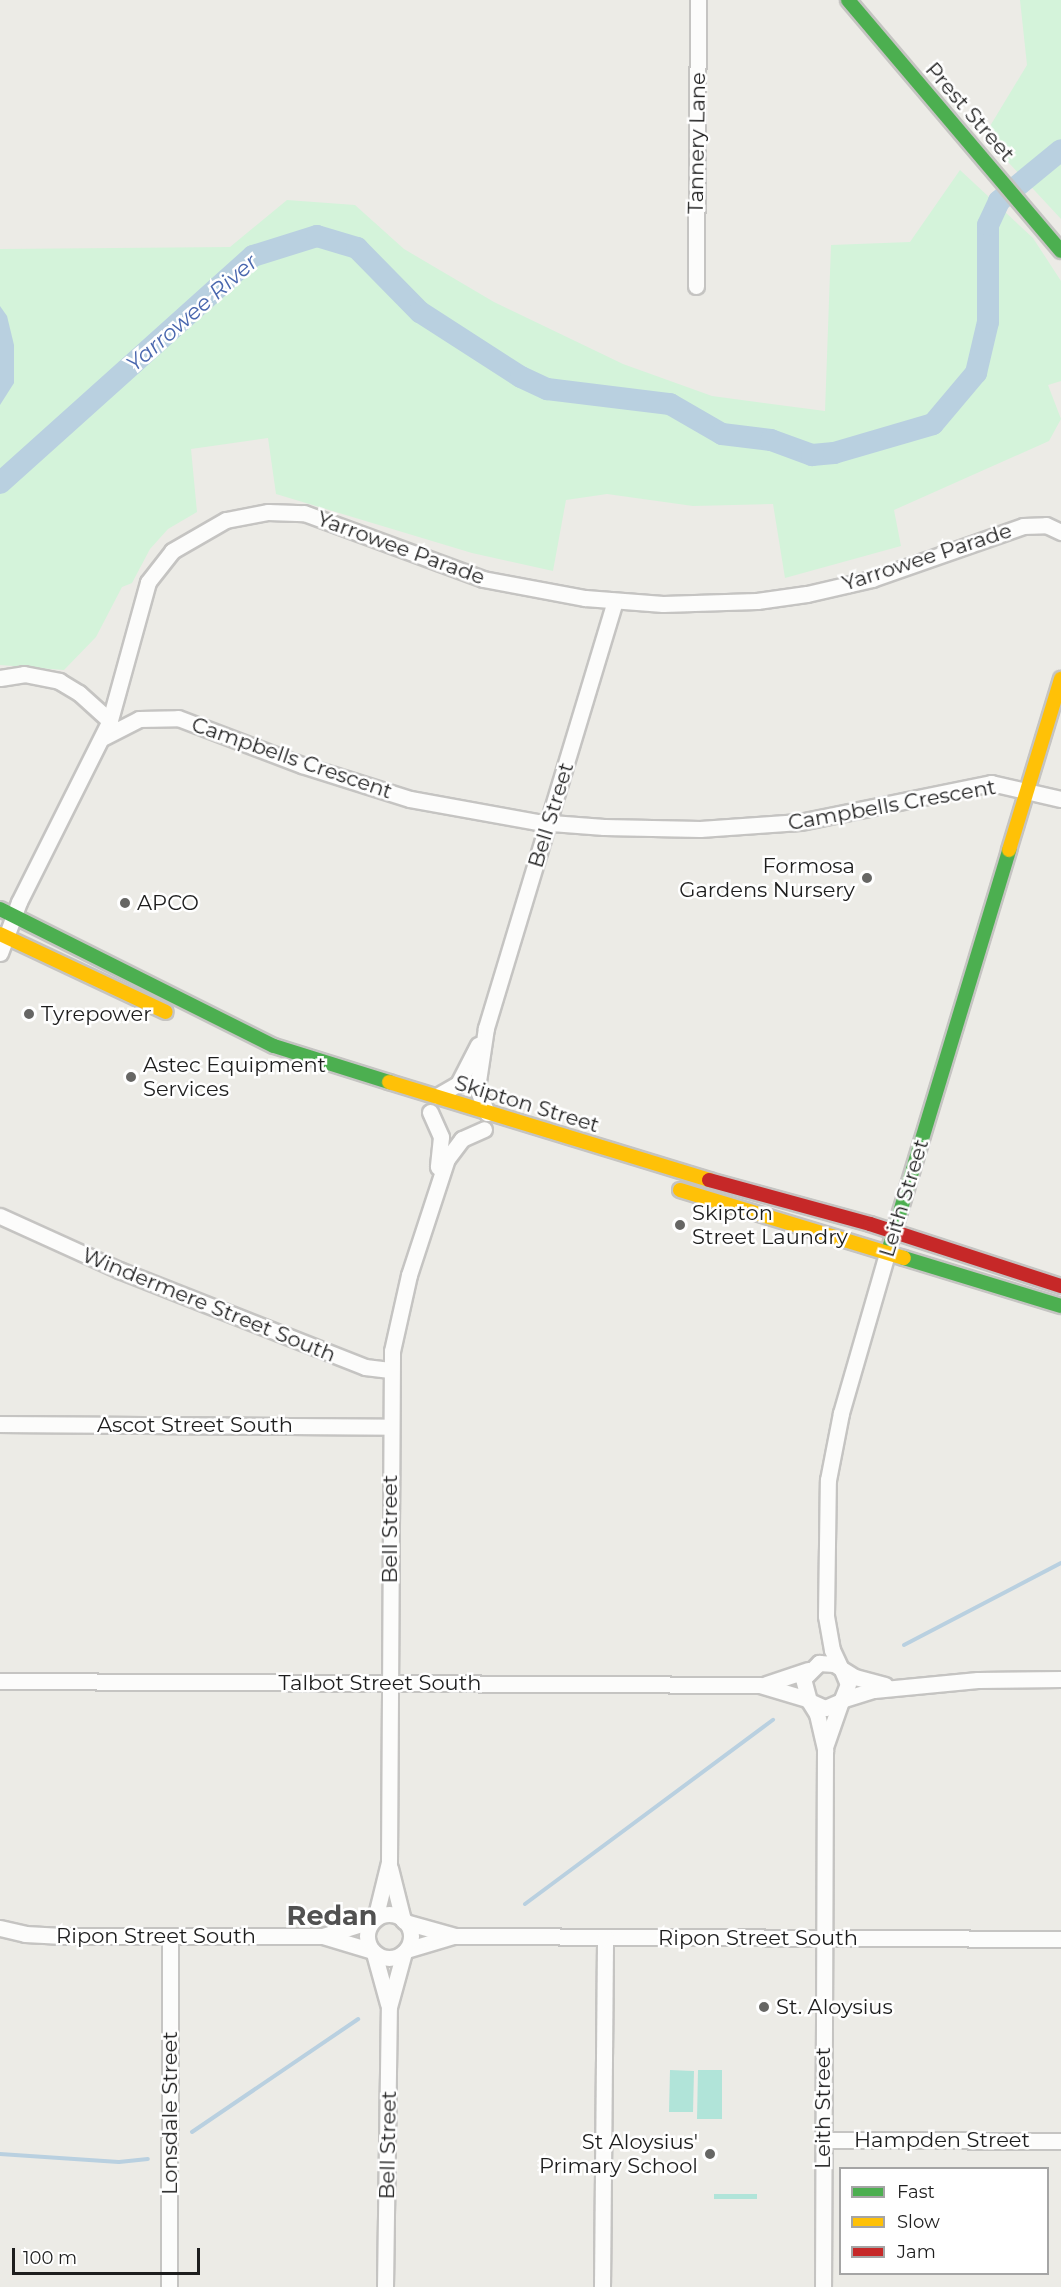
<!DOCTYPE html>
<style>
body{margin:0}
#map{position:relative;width:1061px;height:2287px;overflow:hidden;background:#ecebe6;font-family:Montserrat,sans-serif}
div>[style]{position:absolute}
.park>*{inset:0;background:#d4f3da}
.pitch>*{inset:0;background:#b1e4d9}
.water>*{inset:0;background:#b9d0e0}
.stream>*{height:4px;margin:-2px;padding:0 2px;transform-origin:2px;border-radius:2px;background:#b9d0e0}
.river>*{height:22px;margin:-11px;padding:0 11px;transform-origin:11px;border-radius:11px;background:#b9d0e0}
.roads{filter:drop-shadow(2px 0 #c5c4c2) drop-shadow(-2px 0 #c5c4c2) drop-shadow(0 2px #c5c4c2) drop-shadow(0 -2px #c5c4c2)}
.street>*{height:15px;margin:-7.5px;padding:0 7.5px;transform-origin:7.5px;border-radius:7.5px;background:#fcfcfb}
.street>.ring{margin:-7.5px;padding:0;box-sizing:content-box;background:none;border:15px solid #fcfcfb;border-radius:50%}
.fast>*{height:14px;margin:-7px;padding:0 7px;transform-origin:7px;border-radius:7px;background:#4caf50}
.slow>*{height:14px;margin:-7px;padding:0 7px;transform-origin:7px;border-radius:7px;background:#ffc107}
.jam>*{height:14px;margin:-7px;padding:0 7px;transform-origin:7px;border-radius:7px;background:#c62828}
.dots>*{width:16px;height:16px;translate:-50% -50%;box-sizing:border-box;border:3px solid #fff;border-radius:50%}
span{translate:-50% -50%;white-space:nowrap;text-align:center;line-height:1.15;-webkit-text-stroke:5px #fff;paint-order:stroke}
.street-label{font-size:21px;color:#1e1e1e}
.poi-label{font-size:21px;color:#1e1e1e}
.right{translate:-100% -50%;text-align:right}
.left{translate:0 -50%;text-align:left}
.water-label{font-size:22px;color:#4967ae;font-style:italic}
.district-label{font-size:27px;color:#515151;font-weight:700}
.legend{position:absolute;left:839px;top:2167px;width:210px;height:108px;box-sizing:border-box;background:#fff;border:2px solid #a5a5a5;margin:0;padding:8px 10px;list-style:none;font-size:18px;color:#1e1e1e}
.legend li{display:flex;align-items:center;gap:12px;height:30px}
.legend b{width:30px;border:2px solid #a5a5a5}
.scale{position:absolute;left:12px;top:2248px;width:188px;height:27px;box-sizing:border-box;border:3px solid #1e1e1e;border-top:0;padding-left:8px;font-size:18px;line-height:21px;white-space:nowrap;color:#1e1e1e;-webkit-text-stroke:4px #fff;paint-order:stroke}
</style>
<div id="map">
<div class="park">
<div style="clip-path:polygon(1020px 0,1061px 0,1061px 219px,984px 136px,1027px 65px)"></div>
<div style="clip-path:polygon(960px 170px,1033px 238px,1061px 281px,1061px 381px,1048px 385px,1061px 419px,1049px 441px,894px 510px,901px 546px,785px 578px,773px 504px,693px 506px,607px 494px,566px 500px,553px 571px,472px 553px,276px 494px,268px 438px,191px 449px,197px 512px,168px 529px,150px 549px,132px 583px,122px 587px,96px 637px,64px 670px,0 665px,0 249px,230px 247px,287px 200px,355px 205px,404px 249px,494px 302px,623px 364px,712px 396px,825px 411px,831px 245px,910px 242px)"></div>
</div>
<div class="pitch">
<div style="clip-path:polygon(670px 2070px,694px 2071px,693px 2112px,669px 2112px)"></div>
<div style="clip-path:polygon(698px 2070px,722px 2070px,722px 2119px,697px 2119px)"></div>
<div style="clip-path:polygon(714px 2194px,757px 2194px,757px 2199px,714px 2199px)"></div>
</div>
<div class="water">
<div style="clip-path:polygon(0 306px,7px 316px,14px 345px,14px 383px,0 405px)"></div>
</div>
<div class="stream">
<div style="left:904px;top:1645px;width:177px;rotate:-27.6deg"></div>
<div style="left:525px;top:1904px;width:309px;rotate:-36.6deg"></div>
<div style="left:192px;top:2132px;width:201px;rotate:-34.2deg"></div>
<div style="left:0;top:2154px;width:119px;rotate:3.8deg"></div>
<div style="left:119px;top:2162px;width:29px;rotate:-6deg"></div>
</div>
<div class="river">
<div style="left:0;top:483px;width:340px;rotate:-41.9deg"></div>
<div style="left:253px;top:256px;width:67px;rotate:-17.4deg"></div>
<div style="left:317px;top:236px;width:42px;rotate:16.7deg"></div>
<div style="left:357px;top:248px;width:90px;rotate:45.5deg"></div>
<div style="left:420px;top:312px;width:120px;rotate:32.8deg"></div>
<div style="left:521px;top:377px;width:29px;rotate:25deg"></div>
<div style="left:547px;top:389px;width:124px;rotate:7deg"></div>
<div style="left:670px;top:404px;width:60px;rotate:30deg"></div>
<div style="left:722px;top:434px;width:49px;rotate:7deg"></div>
<div style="left:771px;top:440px;width:44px;rotate:20.1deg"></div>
<div style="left:812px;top:455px;width:22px;rotate:-5deg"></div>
<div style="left:834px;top:453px;width:103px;rotate:-16.3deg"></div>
<div style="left:933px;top:424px;width:67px;rotate:-49.9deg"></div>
<div style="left:976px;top:373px;width:52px;rotate:-76.8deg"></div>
<div style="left:988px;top:322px;width:97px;rotate:-90deg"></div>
<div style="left:988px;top:225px;width:26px;rotate:-65deg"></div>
<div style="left:999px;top:201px;width:80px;rotate:-39.4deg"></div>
</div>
<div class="roads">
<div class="street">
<div style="left:696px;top:286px;width:286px;rotate:-89.6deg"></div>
<div style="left:0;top:678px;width:24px;rotate:-9deg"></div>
<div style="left:24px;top:674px;width:36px;rotate:11deg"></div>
<div style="left:59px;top:681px;width:23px;rotate:31deg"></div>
<div style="left:79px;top:693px;width:42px;rotate:42.1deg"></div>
<div style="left:104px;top:737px;width:39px;rotate:-27deg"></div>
<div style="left:139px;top:719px;width:39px;rotate:-1deg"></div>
<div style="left:178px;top:718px;width:133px;rotate:20.8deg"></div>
<div style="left:302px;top:765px;width:113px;rotate:17.5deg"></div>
<div style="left:410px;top:799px;width:130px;rotate:10.2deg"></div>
<div style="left:538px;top:822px;width:66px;rotate:4.3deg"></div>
<div style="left:604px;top:827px;width:96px;rotate:1.2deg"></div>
<div style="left:700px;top:829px;width:100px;rotate:-4deg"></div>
<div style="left:800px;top:822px;width:195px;rotate:-11.5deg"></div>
<div style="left:991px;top:783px;width:72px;rotate:12.9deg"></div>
<div style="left:0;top:953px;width:54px;rotate:-69.6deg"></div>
<div style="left:19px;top:902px;width:203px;rotate:-63.4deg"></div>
<div style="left:110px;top:720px;width:143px;rotate:-74.6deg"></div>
<div style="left:148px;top:582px;width:39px;rotate:-52deg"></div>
<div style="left:172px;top:551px;width:62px;rotate:-29.9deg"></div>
<div style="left:226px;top:520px;width:43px;rotate:-10.8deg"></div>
<div style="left:268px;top:512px;width:36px;rotate:2deg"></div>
<div style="left:304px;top:513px;width:191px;rotate:20.2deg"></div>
<div style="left:483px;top:579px;width:104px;rotate:10.6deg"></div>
<div style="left:585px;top:598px;width:78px;rotate:4.4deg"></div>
<div style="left:663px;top:604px;width:94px;rotate:-1.8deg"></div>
<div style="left:757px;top:601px;width:50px;rotate:-8deg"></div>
<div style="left:807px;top:594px;width:67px;rotate:-13deg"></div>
<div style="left:872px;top:579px;width:160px;rotate:-19.3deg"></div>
<div style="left:1023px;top:526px;width:23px;rotate:-2deg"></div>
<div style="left:1046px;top:525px;width:17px;rotate:25deg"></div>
<div style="left:437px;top:1096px;width:24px;rotate:-30deg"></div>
<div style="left:458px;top:1084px;width:44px;rotate:-62.9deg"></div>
<div style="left:430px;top:1112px;width:27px;rotate:66deg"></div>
<div style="left:441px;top:1137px;width:30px;rotate:96deg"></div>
<div style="left:487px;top:1113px;width:27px;rotate:-112deg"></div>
<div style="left:477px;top:1088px;width:61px;rotate:-81.5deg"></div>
<div style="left:486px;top:1028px;width:446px;rotate:-73.2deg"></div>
<div style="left:0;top:1216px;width:131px;rotate:24.4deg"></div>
<div style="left:119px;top:1270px;width:264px;rotate:21.5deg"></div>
<div style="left:365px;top:1367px;width:25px;rotate:7deg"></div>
<div style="left:0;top:1424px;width:390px;rotate:0.4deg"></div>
<div style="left:840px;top:1667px;width:19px;rotate:-115deg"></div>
<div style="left:832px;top:1650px;width:35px;rotate:-100deg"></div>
<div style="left:826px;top:1616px;width:136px;rotate:-89.2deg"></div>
<div style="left:828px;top:1480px;width:68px;rotate:-79deg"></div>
<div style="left:841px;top:1413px;width:166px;rotate:-73.9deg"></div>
<div style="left:842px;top:1670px;width:15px;rotate:67deg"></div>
<div style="left:848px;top:1684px;width:18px;rotate:112deg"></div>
<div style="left:841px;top:1701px;width:17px;rotate:156deg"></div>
<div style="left:825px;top:1708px;width:17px;rotate:-156deg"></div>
<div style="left:809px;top:1701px;width:23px;rotate:-105deg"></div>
<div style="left:803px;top:1679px;width:23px;rotate:-45deg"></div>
<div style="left:819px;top:1663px;width:15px;rotate:4deg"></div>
<div style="left:834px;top:1664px;width:25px;rotate:32deg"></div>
<div style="left:855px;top:1677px;width:31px;rotate:15deg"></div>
<div style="left:0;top:1681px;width:760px;rotate:0.3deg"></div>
<div style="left:760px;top:1685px;width:49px;rotate:16.6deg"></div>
<div style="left:766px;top:1684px;width:44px;rotate:-18.4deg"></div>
<div style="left:844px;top:1699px;width:31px;rotate:-17deg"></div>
<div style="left:874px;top:1690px;width:104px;rotate:-5.5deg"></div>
<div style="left:978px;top:1680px;width:83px;rotate:-0.7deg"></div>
<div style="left:809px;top:1701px;width:15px;rotate:58deg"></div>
<div style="left:817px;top:1714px;width:37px;rotate:77deg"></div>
<div style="left:825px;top:1750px;width:537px;rotate:90.21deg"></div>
<div style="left:825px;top:1747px;width:49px;rotate:-70.8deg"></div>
<div style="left:390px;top:1868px;width:54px;rotate:76deg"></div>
<div class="ring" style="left:367px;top:1914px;width:29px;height:29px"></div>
<div style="left:375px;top:1919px;width:59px;rotate:-76.2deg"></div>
<div style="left:389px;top:1862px;width:511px;rotate:-89.66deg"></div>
<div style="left:392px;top:1351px;width:78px;rotate:-77.4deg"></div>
<div style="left:409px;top:1275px;width:122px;rotate:-71.9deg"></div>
<div style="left:447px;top:1159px;width:25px;rotate:-53deg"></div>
<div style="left:462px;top:1139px;width:24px;rotate:-24deg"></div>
<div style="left:405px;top:1922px;width:52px;rotate:15.6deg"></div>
<div style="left:455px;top:1936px;width:606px;rotate:0.28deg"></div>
<div style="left:0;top:1928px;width:26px;rotate:13deg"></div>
<div style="left:25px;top:1934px;width:38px;rotate:3deg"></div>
<div style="left:63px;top:1936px;width:260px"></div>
<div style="left:323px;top:1936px;width:53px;rotate:-17.4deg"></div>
<div style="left:323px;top:1936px;width:52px;rotate:16.7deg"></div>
<div style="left:406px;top:1950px;width:49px;rotate:-16.6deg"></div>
<div style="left:374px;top:1953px;width:53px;rotate:74.6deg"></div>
<div style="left:823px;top:2140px;width:238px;rotate:0.2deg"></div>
<div style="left:169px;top:2287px;width:349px;rotate:-89.8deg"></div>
<div style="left:385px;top:2287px;width:280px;rotate:-89.2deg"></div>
<div style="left:389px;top:2007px;width:57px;rotate:-74.7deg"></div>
<div style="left:602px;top:2287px;width:350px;rotate:-89.5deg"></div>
</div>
<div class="fast">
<div style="left:848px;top:0;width:329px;rotate:49.7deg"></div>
<div style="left:0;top:909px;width:306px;rotate:26.6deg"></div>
<div style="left:274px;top:1046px;width:121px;rotate:17.4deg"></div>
<div style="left:890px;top:1245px;width:413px;rotate:-73.2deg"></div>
<div style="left:904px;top:1258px;width:164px;rotate:17deg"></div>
</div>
<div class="slow">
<div style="left:1009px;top:850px;width:179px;rotate:-73.1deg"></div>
<div style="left:0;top:934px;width:183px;rotate:25.2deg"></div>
<div style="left:389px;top:1082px;width:335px;rotate:17deg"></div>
<div style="left:680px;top:1190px;width:234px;rotate:16.9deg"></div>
</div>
<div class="jam">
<div style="left:709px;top:1180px;width:167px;rotate:15.3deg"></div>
<div style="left:870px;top:1224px;width:201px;rotate:18deg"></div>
</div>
</div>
<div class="dots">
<div style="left:867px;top:878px;background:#666664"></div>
<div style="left:125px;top:903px;background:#666664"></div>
<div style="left:29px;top:1014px;background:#666664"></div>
<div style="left:131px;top:1077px;background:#666664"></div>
<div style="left:680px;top:1225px;background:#666664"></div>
<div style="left:764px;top:2007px;background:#666664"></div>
<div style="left:710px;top:2154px;background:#666664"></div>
</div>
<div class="street-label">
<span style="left:970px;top:112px;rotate:49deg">Prest Street</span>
<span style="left:697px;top:143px;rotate:-89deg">Tannery Lane</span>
<span style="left:401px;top:548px;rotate:20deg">Yarrowee Parade</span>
<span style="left:927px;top:557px;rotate:-18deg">Yarrowee Parade</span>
<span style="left:292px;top:758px;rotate:19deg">Campbells Crescent</span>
<span style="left:892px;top:805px;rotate:-10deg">Campbells Crescent</span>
<span style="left:551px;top:815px;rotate:-73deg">Bell Street</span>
<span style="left:527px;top:1104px;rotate:17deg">Skipton Street</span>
<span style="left:904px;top:1198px;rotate:-73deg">Leith Street</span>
<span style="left:209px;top:1305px;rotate:22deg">Windermere Street South</span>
<span style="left:195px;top:1425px">Ascot Street South</span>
<span style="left:390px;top:1529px;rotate:-90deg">Bell Street</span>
<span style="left:380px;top:1683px">Talbot Street South</span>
<span style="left:156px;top:1936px">Ripon Street South</span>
<span style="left:758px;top:1938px">Ripon Street South</span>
<span style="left:823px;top:2108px;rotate:-90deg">Leith Street</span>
<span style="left:170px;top:2113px;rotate:-90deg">Lonsdale Street</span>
<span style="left:942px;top:2140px">Hampden Street</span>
<span style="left:388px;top:2145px;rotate:-89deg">Bell Street</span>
</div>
<div class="poi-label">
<span class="right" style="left:855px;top:878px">Formosa<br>Gardens Nursery</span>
<span class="left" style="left:137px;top:903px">APCO</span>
<span class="left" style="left:41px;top:1014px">Tyrepower</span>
<span class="left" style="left:143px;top:1077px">Astec Equipment<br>Services</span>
<span class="left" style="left:692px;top:1225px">Skipton<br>Street Laundry</span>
<span class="left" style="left:776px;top:2007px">St. Aloysius</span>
<span class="right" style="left:698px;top:2154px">St Aloysius'<br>Primary School</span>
</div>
<div class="water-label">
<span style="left:192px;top:313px;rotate:-41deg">Yarrowee River</span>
</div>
<div class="district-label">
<span style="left:332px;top:1916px">Redan</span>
</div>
<ul class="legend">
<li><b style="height:8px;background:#4caf50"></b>Fast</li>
<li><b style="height:8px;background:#ffc107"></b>Slow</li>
<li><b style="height:8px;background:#c62828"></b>Jam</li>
</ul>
<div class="scale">100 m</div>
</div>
